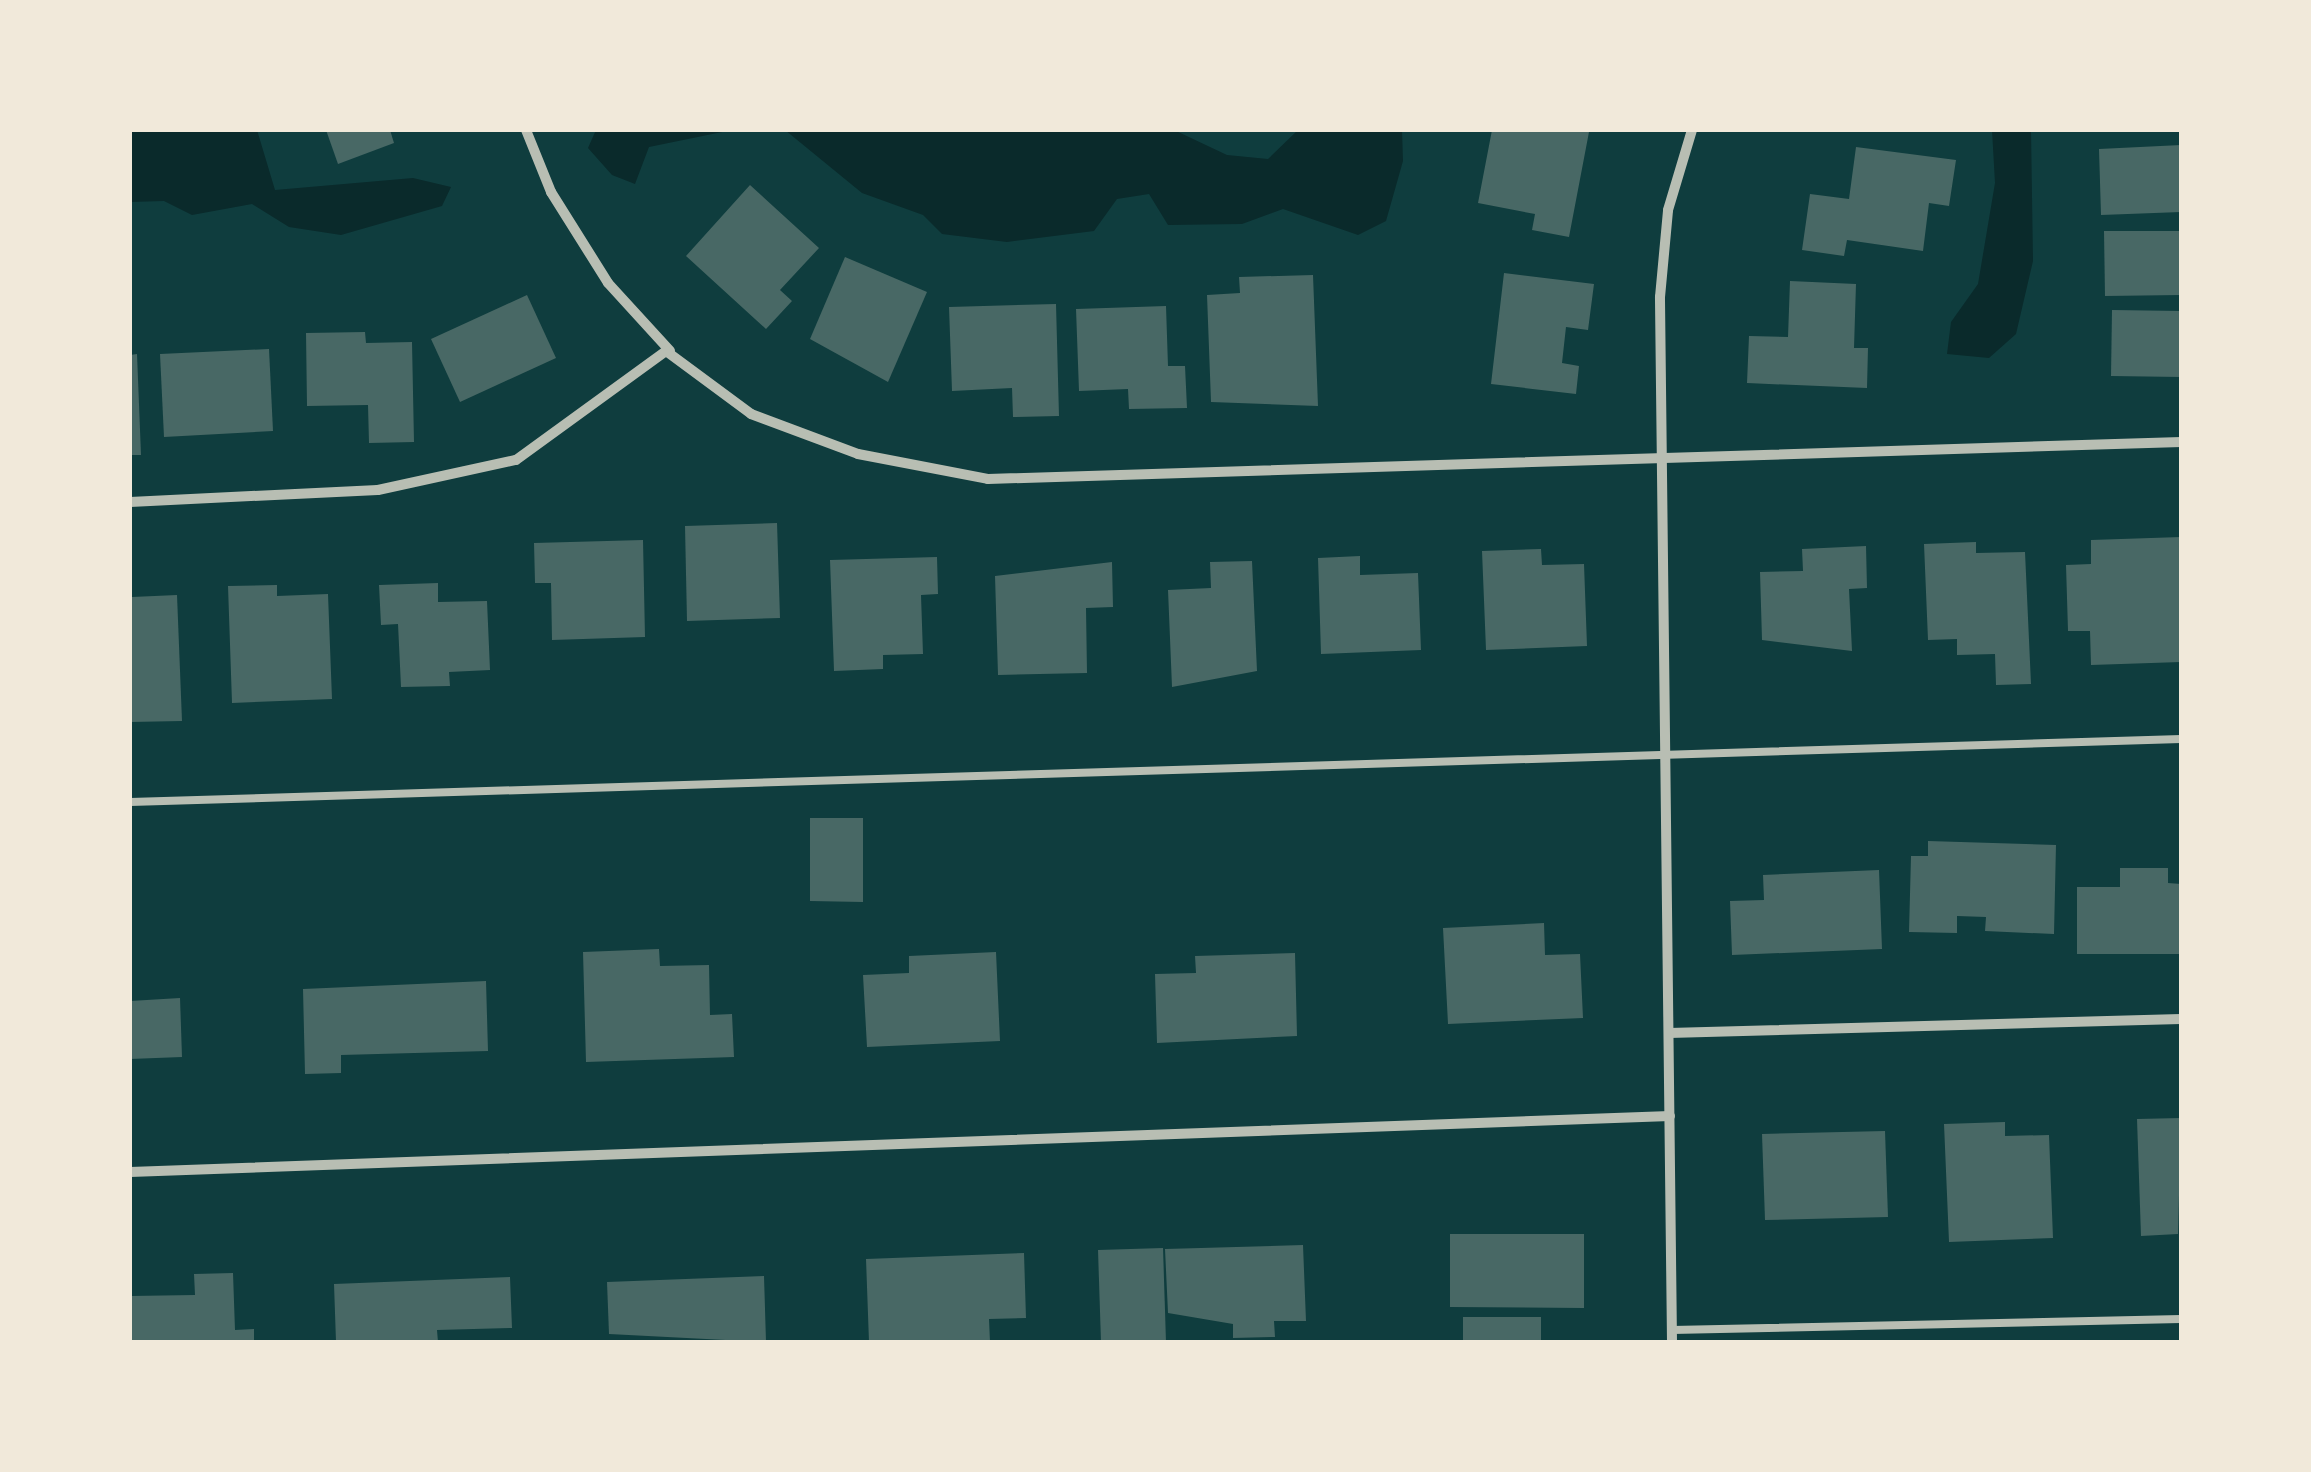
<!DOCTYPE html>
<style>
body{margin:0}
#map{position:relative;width:2311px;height:1472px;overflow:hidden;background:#0f3d3e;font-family:Overpass,sans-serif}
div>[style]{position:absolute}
.water>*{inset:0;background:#0a2a2b}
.building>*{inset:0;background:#486865}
.service>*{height:8px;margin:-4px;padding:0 4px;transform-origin:4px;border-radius:4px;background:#b8beb3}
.minor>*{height:10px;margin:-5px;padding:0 5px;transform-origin:5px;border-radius:5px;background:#b8beb3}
span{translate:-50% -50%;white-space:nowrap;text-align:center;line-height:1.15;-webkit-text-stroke:8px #f1e9da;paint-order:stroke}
.frame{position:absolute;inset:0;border:132px solid #f1e9da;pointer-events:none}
</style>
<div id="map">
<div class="water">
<div style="clip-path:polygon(130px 130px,257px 130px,275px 190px,413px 178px,451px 187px,442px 206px,341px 235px,289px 227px,252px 204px,192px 215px,164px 201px,130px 202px)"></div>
<div style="clip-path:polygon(596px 130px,732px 130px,649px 147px,635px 184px,612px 175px,588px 148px)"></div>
<div style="clip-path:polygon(785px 130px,1174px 130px,1227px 155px,1268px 159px,1298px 130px,1402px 130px,1403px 161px,1386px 221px,1358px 235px,1283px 209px,1242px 224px,1168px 225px,1149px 194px,1117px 199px,1094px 231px,1007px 242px,942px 234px,923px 215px,862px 193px)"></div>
<div style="clip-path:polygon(1992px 130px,2031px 130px,2033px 261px,2016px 334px,1989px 358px,1947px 354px,1951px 322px,1978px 284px,1995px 183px)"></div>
</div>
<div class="building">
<div style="clip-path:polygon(326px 130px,390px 130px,394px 143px,338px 164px)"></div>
<div style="clip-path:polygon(1492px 130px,1589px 132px,1569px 237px,1532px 230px,1535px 214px,1478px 203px)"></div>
<div style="clip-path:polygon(2181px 145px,2181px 212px,2101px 215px,2099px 149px)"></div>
<div style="clip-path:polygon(1856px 147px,1956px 160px,1949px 206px,1929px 203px,1923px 251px,1847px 240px,1844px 256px,1802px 250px,1810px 194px,1849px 199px)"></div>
<div style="clip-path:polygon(750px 185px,819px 248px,780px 290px,792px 301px,766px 329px,686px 256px)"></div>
<div style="clip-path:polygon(2104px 231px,2181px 231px,2181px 295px,2105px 296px)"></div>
<div style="clip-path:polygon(845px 257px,927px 292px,888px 382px,810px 339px)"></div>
<div style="clip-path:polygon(1504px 273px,1594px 284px,1588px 330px,1566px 327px,1562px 363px,1579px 366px,1576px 394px,1491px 384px)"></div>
<div style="clip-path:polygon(1313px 275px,1318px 406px,1211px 402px,1207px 295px,1240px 293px,1239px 277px)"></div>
<div style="clip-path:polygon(1790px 281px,1856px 284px,1854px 348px,1868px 348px,1867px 388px,1747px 383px,1749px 336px,1788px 337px)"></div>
<div style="clip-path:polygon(527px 295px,556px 358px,460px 402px,431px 339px)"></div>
<div style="clip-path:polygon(1056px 304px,1059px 416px,1013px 417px,1012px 388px,952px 391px,949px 307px)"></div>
<div style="clip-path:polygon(1166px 306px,1168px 366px,1185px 366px,1187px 408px,1129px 409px,1128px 389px,1079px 391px,1076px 309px)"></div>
<div style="clip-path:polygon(2112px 310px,2181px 311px,2181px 377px,2111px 376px)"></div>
<div style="clip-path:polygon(365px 332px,366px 343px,412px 342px,414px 442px,369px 443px,368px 405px,307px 406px,306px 333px)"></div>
<div style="clip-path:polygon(269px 349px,273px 431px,164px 437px,160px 354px)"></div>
<div style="clip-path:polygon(137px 354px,141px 455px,130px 455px,130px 355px)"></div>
<div style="clip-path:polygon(777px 523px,780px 618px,687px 621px,685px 526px)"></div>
<div style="clip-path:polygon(2181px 537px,2181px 662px,2091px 665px,2090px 631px,2068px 631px,2066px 565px,2091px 564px,2091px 540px)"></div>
<div style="clip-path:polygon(643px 540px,645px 637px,552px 640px,551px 583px,535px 583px,534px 543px)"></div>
<div style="clip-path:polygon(1976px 542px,1976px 553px,2025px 552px,2031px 684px,1996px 685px,1995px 654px,1957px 655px,1957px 639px,1928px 640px,1924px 544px)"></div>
<div style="clip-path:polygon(1866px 546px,1867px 588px,1849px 589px,1852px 651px,1762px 640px,1760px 572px,1803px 571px,1802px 549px)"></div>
<div style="clip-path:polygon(1541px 549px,1542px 565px,1584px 564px,1587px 646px,1486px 650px,1482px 551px)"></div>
<div style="clip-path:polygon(1360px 556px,1360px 575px,1418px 573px,1421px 650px,1321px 654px,1318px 558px)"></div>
<div style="clip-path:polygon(937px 557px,938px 594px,921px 595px,923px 654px,883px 655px,883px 669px,834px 671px,830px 560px)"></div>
<div style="clip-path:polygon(1252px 561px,1257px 671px,1172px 687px,1168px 590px,1211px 588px,1210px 562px)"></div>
<div style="clip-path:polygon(1112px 562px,1113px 607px,1086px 608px,1087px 673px,998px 675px,995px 576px)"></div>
<div style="clip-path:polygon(438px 583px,438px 602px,487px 601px,490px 670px,449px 672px,450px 686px,401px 687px,398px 624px,381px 625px,379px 585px)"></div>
<div style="clip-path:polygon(277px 585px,277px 596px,328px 594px,332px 699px,232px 703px,228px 586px)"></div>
<div style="clip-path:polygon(177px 595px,182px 721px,130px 722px,132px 597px)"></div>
<div style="clip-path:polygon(810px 818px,863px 818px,863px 902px,810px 901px)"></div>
<div style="clip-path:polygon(1928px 841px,2056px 845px,2054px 934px,1985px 931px,1986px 917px,1957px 916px,1957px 933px,1909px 932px,1911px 856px,1928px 856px)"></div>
<div style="clip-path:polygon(2120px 868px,2168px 868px,2168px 883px,2181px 884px,2181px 954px,2077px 954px,2077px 887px,2120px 887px)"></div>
<div style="clip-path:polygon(1879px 870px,1882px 949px,1732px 955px,1730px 901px,1764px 900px,1763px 875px)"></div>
<div style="clip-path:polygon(1544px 923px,1545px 955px,1580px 954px,1583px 1018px,1448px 1024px,1443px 928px)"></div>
<div style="clip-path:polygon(659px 949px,660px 966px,709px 965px,710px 1015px,732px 1014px,734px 1057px,586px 1062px,583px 952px)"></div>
<div style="clip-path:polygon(996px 952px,1000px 1041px,867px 1047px,863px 975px,909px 973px,909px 956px)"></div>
<div style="clip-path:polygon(1295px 953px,1297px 1036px,1157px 1043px,1155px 974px,1196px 973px,1195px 956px)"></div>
<div style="clip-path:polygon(486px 981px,488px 1051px,341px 1055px,341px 1073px,305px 1074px,303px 989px)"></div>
<div style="clip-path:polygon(180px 998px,182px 1057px,130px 1059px,130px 1001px)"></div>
<div style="clip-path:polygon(2181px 1118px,2178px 1234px,2141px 1236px,2137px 1119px)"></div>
<div style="clip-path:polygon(2005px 1122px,2005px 1136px,2049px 1135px,2053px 1238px,1949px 1242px,1944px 1124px)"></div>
<div style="clip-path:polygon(1885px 1131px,1888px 1217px,1765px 1220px,1762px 1134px)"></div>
<div style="clip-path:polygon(1450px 1234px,1584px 1234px,1584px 1308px,1450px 1307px)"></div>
<div style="clip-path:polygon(1303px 1245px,1306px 1321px,1274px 1321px,1275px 1337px,1233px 1338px,1233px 1324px,1168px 1313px,1165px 1249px)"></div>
<div style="clip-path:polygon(1163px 1248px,1166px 1342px,1101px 1342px,1098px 1250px)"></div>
<div style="clip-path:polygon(1024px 1253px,1026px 1318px,989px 1319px,990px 1342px,869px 1342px,866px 1259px)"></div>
<div style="clip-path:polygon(233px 1273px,235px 1330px,254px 1329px,254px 1342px,130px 1342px,130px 1296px,195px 1295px,194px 1274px)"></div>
<div style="clip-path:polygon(764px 1276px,766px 1342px,609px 1334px,607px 1282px)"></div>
<div style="clip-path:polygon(510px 1277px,512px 1328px,437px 1330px,438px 1342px,336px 1342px,334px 1284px)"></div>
<div style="clip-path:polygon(1463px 1317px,1541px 1317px,1541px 1342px,1463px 1342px)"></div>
</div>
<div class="service">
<div style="left:130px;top:802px;width:2052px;rotate:-1.76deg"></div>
<div style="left:1672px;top:1330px;width:509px;rotate:-1.24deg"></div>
</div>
<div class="minor">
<div style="left:526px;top:130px;width:67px;rotate:68deg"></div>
<div style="left:551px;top:192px;width:107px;rotate:57.9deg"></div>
<div style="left:608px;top:283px;width:92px;rotate:47.6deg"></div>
<div style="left:130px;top:502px;width:248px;rotate:-2.8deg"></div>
<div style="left:378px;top:490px;width:141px;rotate:-12.3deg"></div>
<div style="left:516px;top:460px;width:185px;rotate:-36deg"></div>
<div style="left:666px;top:351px;width:106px;rotate:36.5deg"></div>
<div style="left:751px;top:414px;width:114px;rotate:20.5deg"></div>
<div style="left:858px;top:454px;width:132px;rotate:10.9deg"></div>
<div style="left:988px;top:479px;width:1194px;rotate:-1.78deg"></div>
<div style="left:1669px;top:1033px;width:512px;rotate:-1.57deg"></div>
<div style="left:130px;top:1172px;width:1541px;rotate:-2.08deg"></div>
<div style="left:1672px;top:1342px;width:1045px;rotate:-90.66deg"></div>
<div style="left:1660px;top:297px;width:87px;rotate:-84.7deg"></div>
<div style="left:1668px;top:210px;width:84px;rotate:-73.3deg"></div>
</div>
<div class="frame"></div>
</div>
